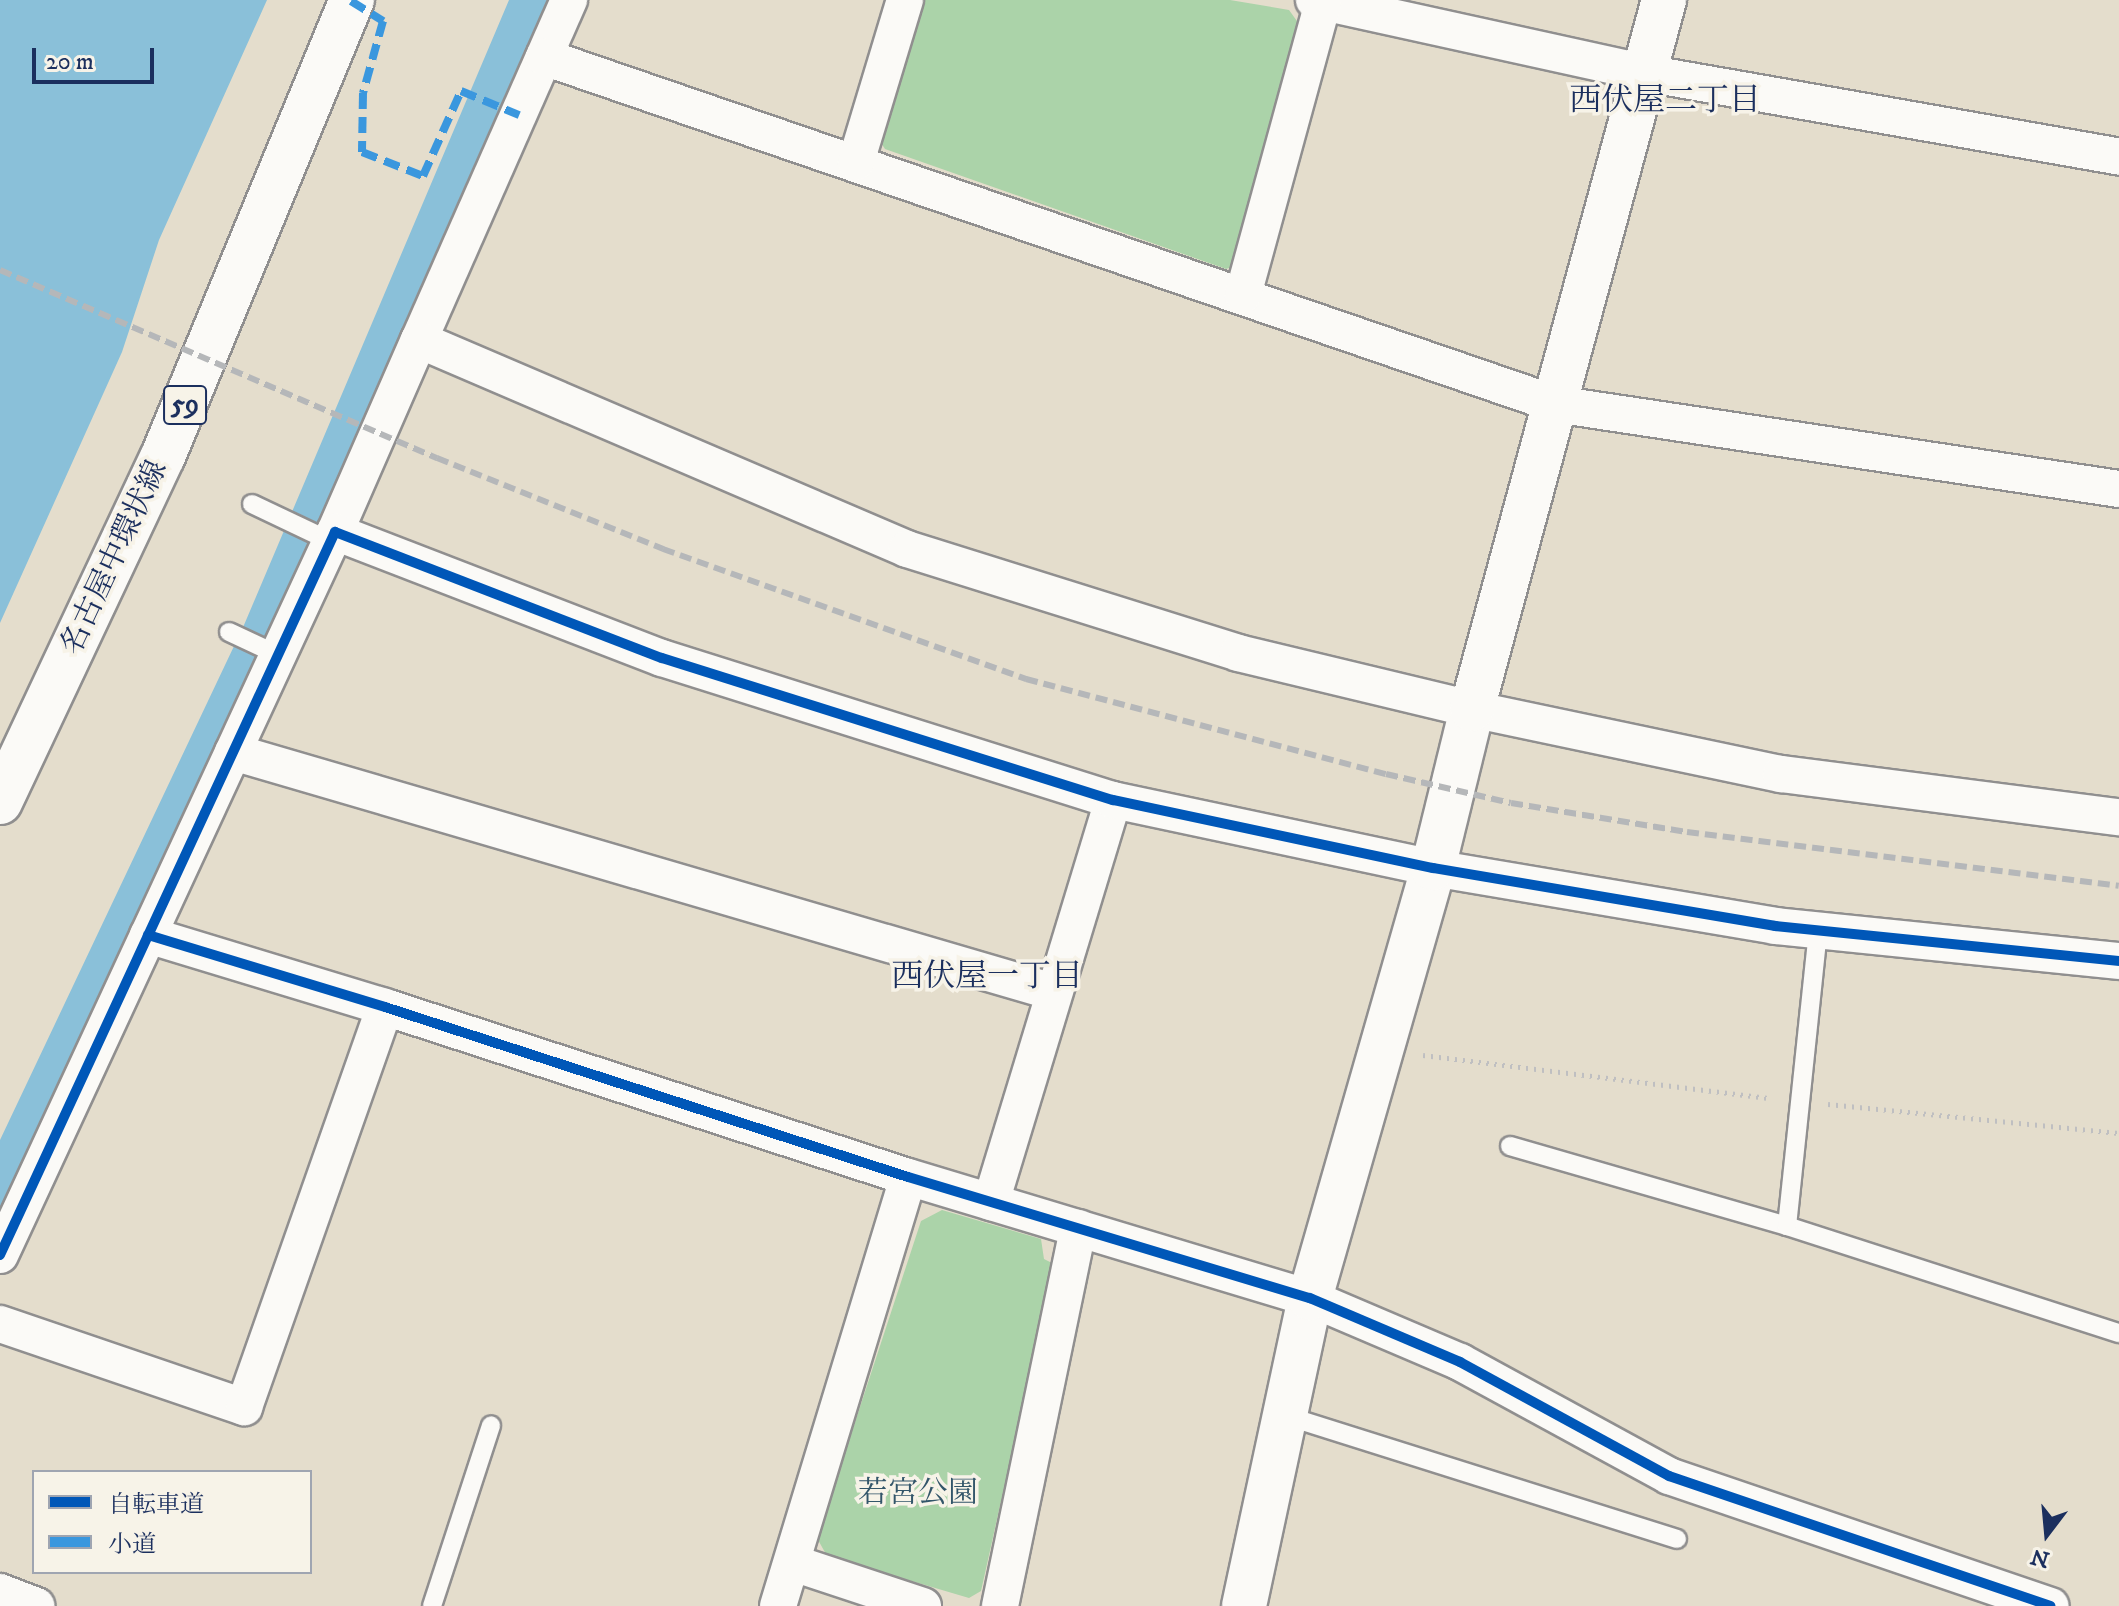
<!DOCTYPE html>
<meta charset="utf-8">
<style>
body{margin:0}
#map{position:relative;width:2119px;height:1606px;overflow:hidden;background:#e4ddcc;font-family:"IM FELL DW Pica","Noto Serif JP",serif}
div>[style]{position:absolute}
.green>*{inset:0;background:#abd3a9}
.water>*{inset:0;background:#8ac0d9}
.path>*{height:5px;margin-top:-2.5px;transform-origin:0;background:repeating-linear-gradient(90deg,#bfbfc1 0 2px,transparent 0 8px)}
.roads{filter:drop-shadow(2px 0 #908f8f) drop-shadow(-2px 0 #908f8f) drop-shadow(0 2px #908f8f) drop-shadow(0 -2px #908f8f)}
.service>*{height:18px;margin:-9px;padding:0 9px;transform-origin:9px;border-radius:9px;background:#fbfaf7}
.minor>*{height:36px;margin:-18px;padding:0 18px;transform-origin:18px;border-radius:18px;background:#fbfaf7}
.tertiary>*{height:44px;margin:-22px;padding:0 22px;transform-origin:22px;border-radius:22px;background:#fbfaf7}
.primary>*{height:44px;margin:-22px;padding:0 22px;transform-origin:22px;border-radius:22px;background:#fbfaf7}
.rail>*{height:6px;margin-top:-3px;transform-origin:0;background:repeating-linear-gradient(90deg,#b5b7b9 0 12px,transparent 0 18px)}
.quiet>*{height:8px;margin-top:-4px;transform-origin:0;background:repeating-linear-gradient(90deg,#3a97de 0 16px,transparent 0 24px)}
.cycleway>*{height:10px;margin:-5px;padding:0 5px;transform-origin:5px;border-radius:5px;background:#0057b8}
span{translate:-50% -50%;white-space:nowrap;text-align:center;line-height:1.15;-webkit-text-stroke:7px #f7f3e8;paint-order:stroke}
.shield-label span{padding:2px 6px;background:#f7f3e8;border:2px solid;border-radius:6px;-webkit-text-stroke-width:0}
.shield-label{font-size:28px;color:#1b2f5e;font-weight:700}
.street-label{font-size:30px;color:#1b2f5e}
.park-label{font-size:30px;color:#33566a}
.neighbourhood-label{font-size:32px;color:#1b2f5e}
.legend{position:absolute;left:32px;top:1470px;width:280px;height:104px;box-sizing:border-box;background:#f7f3e8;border:2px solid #9fa5b1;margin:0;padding:10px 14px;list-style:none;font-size:24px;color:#1b2f5e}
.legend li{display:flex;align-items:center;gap:16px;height:40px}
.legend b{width:40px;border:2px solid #9fa5b1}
.north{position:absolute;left:2007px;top:1494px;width:80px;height:80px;-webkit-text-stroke:6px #f7f3e8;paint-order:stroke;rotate:196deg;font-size:22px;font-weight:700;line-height:32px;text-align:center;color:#1b2f5e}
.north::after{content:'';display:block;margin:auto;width:28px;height:36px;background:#1b2f5e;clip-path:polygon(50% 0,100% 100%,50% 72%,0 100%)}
.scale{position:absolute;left:32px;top:48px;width:122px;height:36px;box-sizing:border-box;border:4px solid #1b2f5e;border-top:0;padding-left:10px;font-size:24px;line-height:28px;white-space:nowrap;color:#1b2f5e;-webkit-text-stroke:6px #f7f3e8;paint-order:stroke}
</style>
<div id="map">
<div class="green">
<div style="clip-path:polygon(918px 0,1230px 0,1289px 10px,1302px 28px,1240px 264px,1226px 269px,885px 149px,876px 135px)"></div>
<div style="clip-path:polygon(942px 1210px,1041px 1239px,1044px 1259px,1054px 1264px,981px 1591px,969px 1598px,827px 1556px,817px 1538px,921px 1221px)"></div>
</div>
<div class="water">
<div style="clip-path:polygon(0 0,267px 0,159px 240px,122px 352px,0 623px)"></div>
<div style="clip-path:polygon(509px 0,547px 0,366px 432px,0 1219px,0 1140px,244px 625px)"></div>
</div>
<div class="path">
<div style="left:1423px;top:1055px;width:350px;rotate:7.1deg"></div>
<div style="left:1828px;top:1104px;width:292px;rotate:5.7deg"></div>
</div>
<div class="roads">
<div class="service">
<div style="left:252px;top:504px;width:86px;rotate:25.4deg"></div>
<div style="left:229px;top:632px;width:54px;rotate:25.1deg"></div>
<div style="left:1510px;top:1146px;width:288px;rotate:16.1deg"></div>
<div style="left:1787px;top:1226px;width:349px;rotate:17.9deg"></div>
<div style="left:1787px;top:1226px;width:298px;rotate:-84deg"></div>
<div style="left:1284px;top:1415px;width:412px;rotate:17.5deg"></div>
<div style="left:432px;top:1606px;width:190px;rotate:-71.9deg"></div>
</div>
<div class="minor">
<div style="left:569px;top:0;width:372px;rotate:113.8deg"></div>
<div style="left:419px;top:340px;width:531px;rotate:23.18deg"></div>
<div style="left:907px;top:549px;width:347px;rotate:17.4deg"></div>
<div style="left:1238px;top:653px;width:241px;rotate:13.5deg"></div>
<div style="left:1472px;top:709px;width:316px;rotate:11.9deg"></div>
<div style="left:1781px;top:774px;width:341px;rotate:7.3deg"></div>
<div style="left:1314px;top:0;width:339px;rotate:12.4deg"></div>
<div style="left:1645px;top:73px;width:481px;rotate:10deg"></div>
<div style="left:544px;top:57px;width:1069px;rotate:18.94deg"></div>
<div style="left:1555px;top:404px;width:570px;rotate:8.57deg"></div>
<div style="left:856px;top:162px;width:169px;rotate:-73.2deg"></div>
<div style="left:1243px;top:295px;width:304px;rotate:-74.7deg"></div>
<div style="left:335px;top:532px;width:210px;rotate:-66.4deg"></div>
<div style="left:233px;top:752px;width:854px;rotate:16.31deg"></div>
<div style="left:148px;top:935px;width:248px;rotate:16.9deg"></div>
<div style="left:385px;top:1007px;width:550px;rotate:18.01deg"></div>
<div style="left:908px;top:1177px;width:420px;rotate:16.8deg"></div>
<div style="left:1310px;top:1298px;width:163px;rotate:23.1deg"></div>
<div style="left:1460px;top:1362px;width:238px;rotate:28.6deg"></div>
<div style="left:1669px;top:1476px;width:403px;rotate:18.8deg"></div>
<div style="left:991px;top:1202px;width:420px;rotate:-73.1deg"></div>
<div style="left:0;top:1255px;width:797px;rotate:-65.14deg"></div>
<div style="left:335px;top:532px;width:350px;rotate:21.1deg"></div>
<div style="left:662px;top:658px;width:473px;rotate:17.5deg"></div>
<div style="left:1113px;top:800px;width:327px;rotate:12deg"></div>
<div style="left:1433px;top:868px;width:347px;rotate:9.6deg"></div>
<div style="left:1775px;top:926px;width:346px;rotate:5.8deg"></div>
<div style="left:0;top:1324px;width:258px;rotate:18.8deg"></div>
<div style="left:244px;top:1407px;width:424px;rotate:-70.6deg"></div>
<div style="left:793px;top:1563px;width:137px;rotate:18.3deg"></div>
<div style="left:0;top:1592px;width:39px;rotate:21deg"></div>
<div style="left:778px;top:1606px;width:448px;rotate:-73.1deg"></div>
<div style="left:1000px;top:1606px;width:386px;rotate:-78.3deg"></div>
</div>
<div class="tertiary">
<div style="left:1244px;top:1606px;width:315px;rotate:-77.9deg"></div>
<div style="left:1310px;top:1298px;width:447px;rotate:-74deg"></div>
<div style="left:1433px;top:868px;width:164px;rotate:-76.2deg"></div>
<div style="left:1472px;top:709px;width:735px;rotate:-74.85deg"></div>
</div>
<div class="primary">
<div style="left:0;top:802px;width:382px;rotate:-64.8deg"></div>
<div style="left:163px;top:456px;width:494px;rotate:-67.5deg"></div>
</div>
</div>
<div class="rail">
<div style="left:0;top:270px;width:476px;rotate:23.3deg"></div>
<div style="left:437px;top:458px;width:244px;rotate:21.9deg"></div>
<div style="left:663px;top:549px;width:386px;rotate:19.7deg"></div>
<div style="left:1026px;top:679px;width:372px;rotate:14.8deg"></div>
<div style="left:1386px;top:774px;width:128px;rotate:13.1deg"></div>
<div style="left:1511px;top:803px;width:178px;rotate:9.4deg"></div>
<div style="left:1687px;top:832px;width:435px;rotate:7.1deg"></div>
</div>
<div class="quiet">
<div style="left:351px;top:1px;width:38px;rotate:32deg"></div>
<div style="left:383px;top:21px;width:75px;rotate:105.5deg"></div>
<div style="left:363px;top:93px;width:59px;rotate:91deg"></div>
<div style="left:362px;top:152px;width:66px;rotate:21.5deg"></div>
<div style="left:423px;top:176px;width:93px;rotate:-65.9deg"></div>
<div style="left:461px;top:91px;width:63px;rotate:22.5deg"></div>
</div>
<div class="cycleway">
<div style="left:148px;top:935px;width:248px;rotate:16.9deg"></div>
<div style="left:385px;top:1007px;width:550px;rotate:18.01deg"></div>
<div style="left:908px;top:1177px;width:420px;rotate:16.8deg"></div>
<div style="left:1310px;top:1298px;width:163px;rotate:23.1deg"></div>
<div style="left:1460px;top:1362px;width:238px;rotate:28.6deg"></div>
<div style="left:1669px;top:1476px;width:403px;rotate:18.8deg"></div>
<div style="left:0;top:1255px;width:797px;rotate:-65.14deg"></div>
<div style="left:335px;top:532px;width:350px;rotate:21.1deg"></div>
<div style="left:662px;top:658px;width:473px;rotate:17.5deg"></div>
<div style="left:1113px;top:800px;width:327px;rotate:12deg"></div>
<div style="left:1433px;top:868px;width:347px;rotate:9.6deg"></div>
<div style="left:1775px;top:926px;width:346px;rotate:5.8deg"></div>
</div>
<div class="shield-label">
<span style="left:185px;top:405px">59</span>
</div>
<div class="street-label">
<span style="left:115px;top:558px;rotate:-65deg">名古屋中環状線</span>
</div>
<div class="park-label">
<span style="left:918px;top:1494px">若宮公園</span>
</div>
<div class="neighbourhood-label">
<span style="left:1665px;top:101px">西伏屋二丁目</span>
<span style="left:987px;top:977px">西伏屋一丁目</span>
</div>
<ul class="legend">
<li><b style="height:10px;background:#0057b8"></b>自転車道</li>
<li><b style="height:10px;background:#3a97de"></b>小道</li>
</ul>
<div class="north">N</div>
<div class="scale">20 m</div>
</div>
